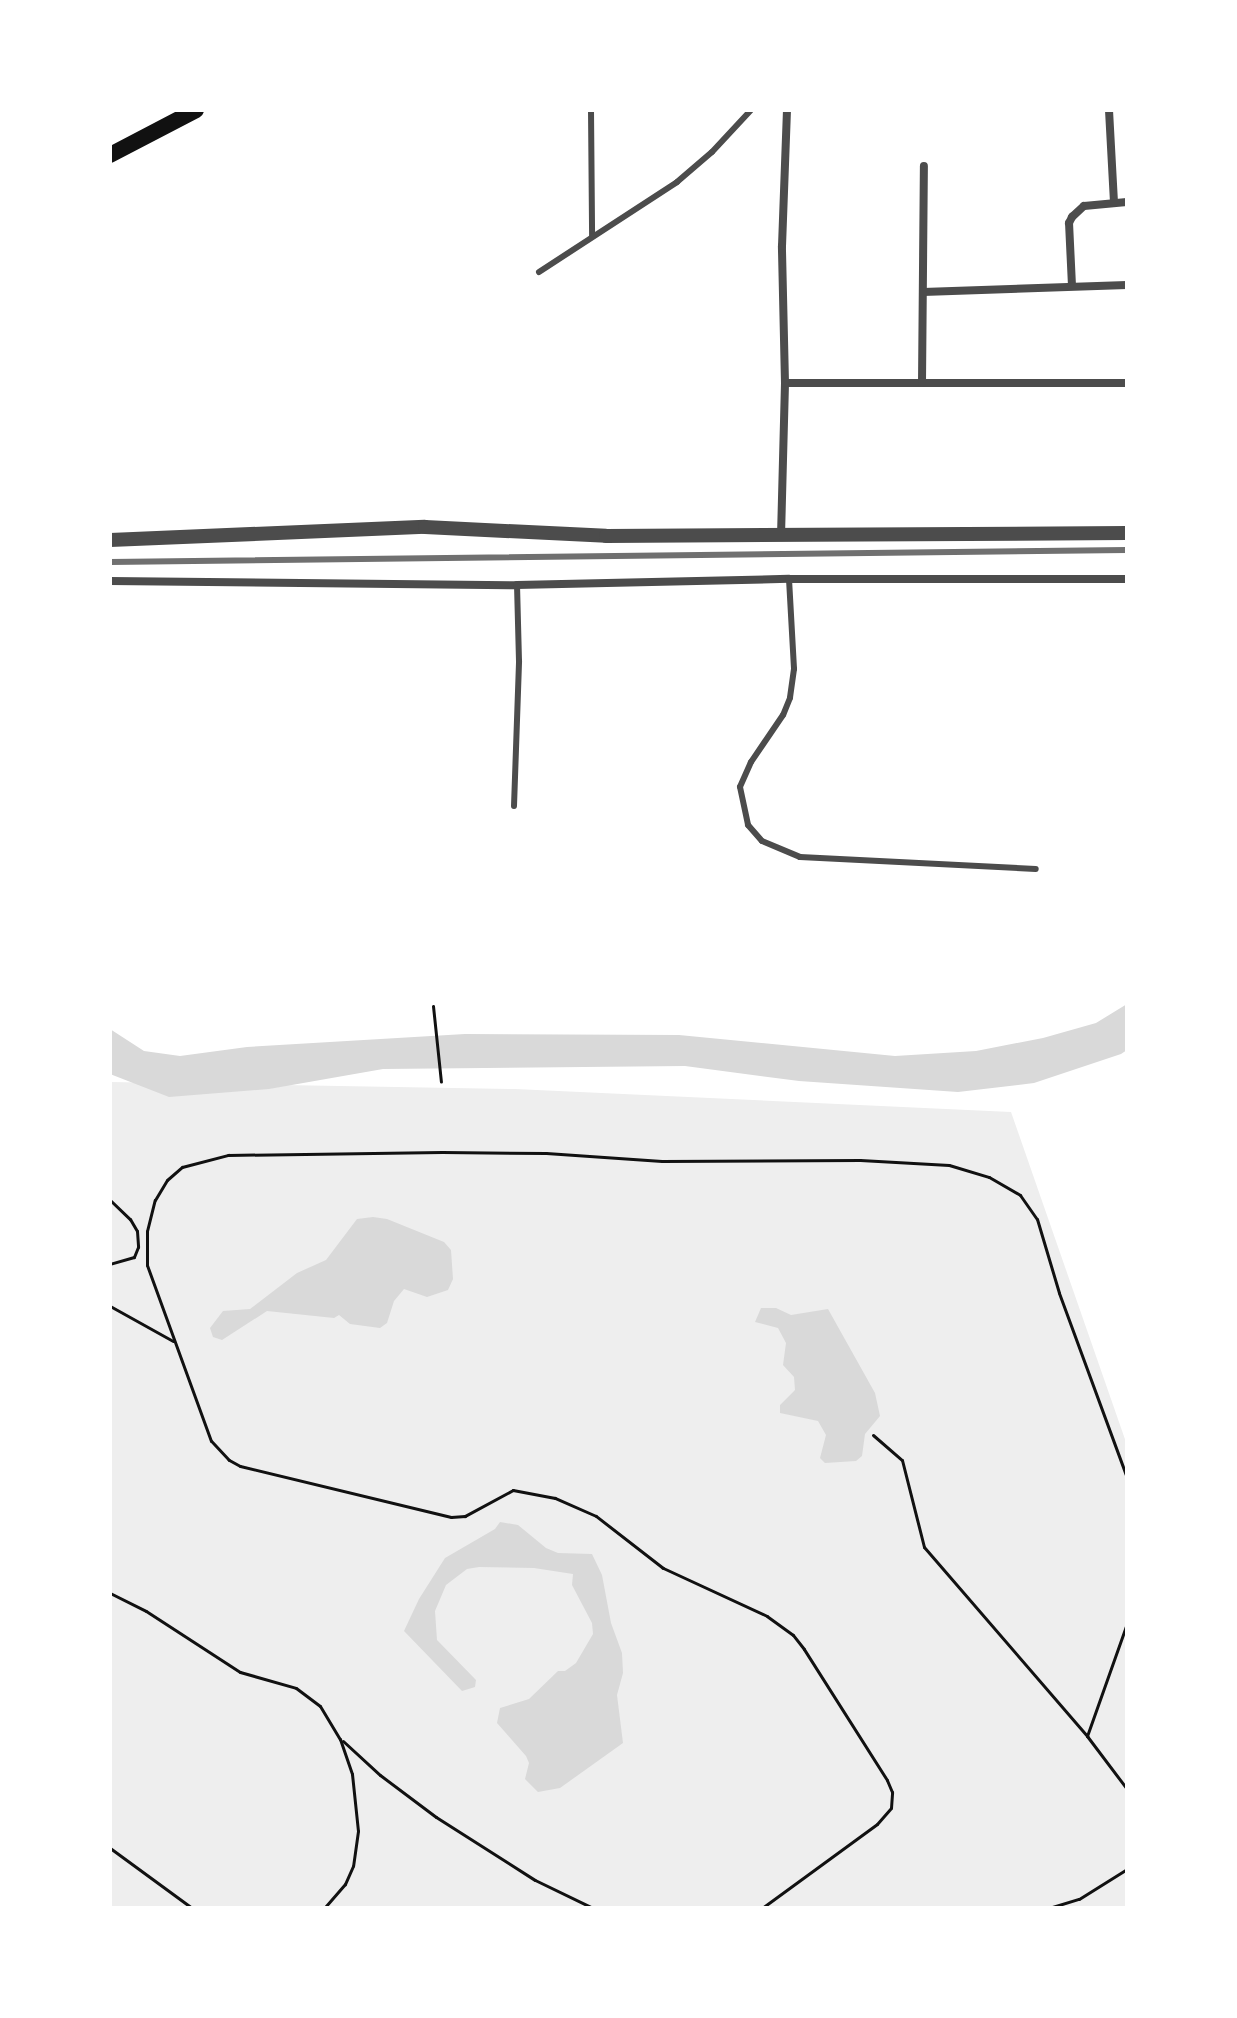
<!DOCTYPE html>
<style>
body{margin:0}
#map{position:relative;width:1237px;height:2018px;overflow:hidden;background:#fff;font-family:"DM Sans",sans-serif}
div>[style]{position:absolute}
.green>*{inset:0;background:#eee}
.water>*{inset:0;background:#d9d9d9}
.path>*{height:3px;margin:-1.5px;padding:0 1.5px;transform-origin:1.5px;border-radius:1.5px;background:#111}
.service>*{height:6px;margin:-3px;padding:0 3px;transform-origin:3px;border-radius:3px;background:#4c4c4c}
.minor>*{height:8px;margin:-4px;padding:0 4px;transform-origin:4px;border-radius:4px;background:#4c4c4c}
.tertiary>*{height:14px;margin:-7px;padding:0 7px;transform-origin:7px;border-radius:7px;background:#4c4c4c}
.secondary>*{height:16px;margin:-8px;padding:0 8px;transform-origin:8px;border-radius:8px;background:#111}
.rail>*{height:6px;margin:-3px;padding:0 3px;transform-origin:3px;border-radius:3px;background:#707070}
span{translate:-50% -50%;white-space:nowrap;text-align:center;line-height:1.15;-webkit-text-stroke:8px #fff;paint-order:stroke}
.frame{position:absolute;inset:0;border:112px solid #fff;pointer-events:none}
</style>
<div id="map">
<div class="green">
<div style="clip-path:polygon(110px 1082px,515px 1089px,1011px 1112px,1127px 1445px,1127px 1908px,110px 1908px)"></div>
</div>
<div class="water">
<div style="clip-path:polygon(1127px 1004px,1127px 1050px,1121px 1054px,1034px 1083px,958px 1092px,799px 1081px,685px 1066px,383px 1069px,269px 1089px,169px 1097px,110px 1074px,110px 1029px,144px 1051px,180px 1056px,247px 1047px,465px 1034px,679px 1035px,895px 1056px,976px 1051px,1043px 1038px,1096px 1023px)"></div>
<div style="clip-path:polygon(373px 1217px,387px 1219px,444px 1242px,451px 1250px,453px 1279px,448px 1290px,427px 1297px,404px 1289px,394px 1301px,387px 1323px,380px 1328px,350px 1324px,339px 1315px,334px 1318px,267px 1311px,222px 1340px,213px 1337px,210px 1328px,223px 1311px,250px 1309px,297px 1273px,326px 1260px,357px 1219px)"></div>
<div style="clip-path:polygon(761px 1308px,776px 1308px,791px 1315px,828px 1309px,875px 1393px,880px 1416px,865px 1434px,862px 1456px,856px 1461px,825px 1463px,820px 1458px,826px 1435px,818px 1421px,780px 1413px,780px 1405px,795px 1390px,794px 1377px,783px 1365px,786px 1343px,778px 1328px,755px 1322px)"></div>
<div style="clip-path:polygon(500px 1522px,518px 1525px,546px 1548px,558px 1553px,592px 1554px,602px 1575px,611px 1623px,622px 1653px,623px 1673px,617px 1695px,623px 1743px,560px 1788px,538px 1792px,525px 1779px,529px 1763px,526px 1756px,497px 1723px,500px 1708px,529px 1699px,558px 1671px,565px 1671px,576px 1663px,593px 1634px,592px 1623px,572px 1585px,573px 1574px,534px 1568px,479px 1567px,467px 1569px,446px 1585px,435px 1611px,437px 1640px,476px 1680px,475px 1687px,462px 1691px,404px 1631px,419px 1599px,445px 1558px,495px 1529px)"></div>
</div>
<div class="path">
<div style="left:433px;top:1006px;width:76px;rotate:84deg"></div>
<div style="left:110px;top:1200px;width:28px;rotate:44deg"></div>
<div style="left:130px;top:1219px;width:14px;rotate:60deg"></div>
<div style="left:137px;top:1231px;width:16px;rotate:86deg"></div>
<div style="left:138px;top:1247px;width:11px;rotate:112deg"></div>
<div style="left:134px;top:1257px;width:25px;rotate:164deg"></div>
<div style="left:110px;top:1306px;width:72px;rotate:29.1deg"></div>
<div style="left:873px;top:1435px;width:38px;rotate:41deg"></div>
<div style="left:902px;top:1460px;width:90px;rotate:75.8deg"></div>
<div style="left:924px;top:1547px;width:250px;rotate:49.2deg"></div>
<div style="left:1087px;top:1736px;width:66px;rotate:53deg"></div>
<div style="left:110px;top:1593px;width:40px;rotate:26.6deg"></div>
<div style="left:146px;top:1611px;width:112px;rotate:33deg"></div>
<div style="left:240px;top:1672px;width:58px;rotate:15.9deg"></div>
<div style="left:296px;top:1688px;width:30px;rotate:37deg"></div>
<div style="left:320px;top:1706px;width:39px;rotate:59deg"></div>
<div style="left:340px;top:1739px;width:37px;rotate:71deg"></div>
<div style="left:352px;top:1774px;width:57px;rotate:84deg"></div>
<div style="left:358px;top:1831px;width:35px;rotate:98deg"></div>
<div style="left:353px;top:1866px;width:20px;rotate:114deg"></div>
<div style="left:345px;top:1884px;width:32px;rotate:131deg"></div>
<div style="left:1087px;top:1736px;width:120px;rotate:-70.5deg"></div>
<div style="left:343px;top:1741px;width:50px;rotate:42.6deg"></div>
<div style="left:380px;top:1775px;width:70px;rotate:36.9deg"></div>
<div style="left:436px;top:1817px;width:117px;rotate:32.5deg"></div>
<div style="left:535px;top:1880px;width:64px;rotate:25.8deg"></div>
<div style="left:110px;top:1848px;width:102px;rotate:36.2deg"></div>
<div style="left:762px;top:1908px;width:142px;rotate:-36.1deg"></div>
<div style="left:877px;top:1824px;width:21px;rotate:-49deg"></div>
<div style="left:891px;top:1808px;width:16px;rotate:-86deg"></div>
<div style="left:892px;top:1792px;width:13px;rotate:-113deg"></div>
<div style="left:887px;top:1780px;width:155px;rotate:-122.4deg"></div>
<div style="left:804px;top:1649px;width:18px;rotate:-128deg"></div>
<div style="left:793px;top:1635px;width:32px;rotate:-144deg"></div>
<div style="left:767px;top:1616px;width:115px;rotate:-155.2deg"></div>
<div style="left:663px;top:1568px;width:85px;rotate:-142.2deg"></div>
<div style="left:596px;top:1516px;width:45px;rotate:-156.3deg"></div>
<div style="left:555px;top:1498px;width:43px;rotate:-169.2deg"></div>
<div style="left:513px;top:1490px;width:55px;rotate:151.6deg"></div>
<div style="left:465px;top:1516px;width:14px;rotate:176deg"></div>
<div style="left:451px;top:1517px;width:217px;rotate:-166.4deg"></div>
<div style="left:240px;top:1466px;width:13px;rotate:-151deg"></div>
<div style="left:229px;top:1460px;width:26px;rotate:-133deg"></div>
<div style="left:211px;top:1441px;width:187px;rotate:-110deg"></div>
<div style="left:147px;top:1265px;width:34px;rotate:-90deg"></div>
<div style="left:147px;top:1231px;width:32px;rotate:-76deg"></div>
<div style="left:155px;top:1200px;width:23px;rotate:-59deg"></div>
<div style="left:167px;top:1180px;width:20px;rotate:-41deg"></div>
<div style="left:182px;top:1167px;width:48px;rotate:-14.6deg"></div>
<div style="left:228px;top:1155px;width:214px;rotate:-0.8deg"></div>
<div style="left:442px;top:1152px;width:104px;rotate:0.6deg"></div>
<div style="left:546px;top:1153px;width:116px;rotate:3.9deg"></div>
<div style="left:662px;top:1161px;width:198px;rotate:-0.3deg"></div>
<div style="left:860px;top:1160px;width:89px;rotate:3.2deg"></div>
<div style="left:949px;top:1165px;width:42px;rotate:16.7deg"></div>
<div style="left:989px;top:1177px;width:36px;rotate:30deg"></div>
<div style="left:1020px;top:1195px;width:29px;rotate:55deg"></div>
<div style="left:1037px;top:1219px;width:77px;rotate:73.4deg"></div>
<div style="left:1059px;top:1293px;width:197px;rotate:69.8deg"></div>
<div style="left:1049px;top:1908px;width:31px;rotate:-17deg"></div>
<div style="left:1079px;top:1899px;width:57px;rotate:-32deg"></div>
</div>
<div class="service">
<div style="left:591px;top:110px;width:126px;rotate:89.5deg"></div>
<div style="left:539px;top:272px;width:165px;rotate:-33.1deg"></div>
<div style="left:677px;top:182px;width:46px;rotate:-40.6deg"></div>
<div style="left:712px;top:152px;width:57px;rotate:-47.1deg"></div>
<div style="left:789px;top:579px;width:90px;rotate:86.8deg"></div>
<div style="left:794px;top:669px;width:29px;rotate:98deg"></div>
<div style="left:790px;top:698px;width:18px;rotate:112deg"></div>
<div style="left:783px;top:715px;width:57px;rotate:124.2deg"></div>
<div style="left:751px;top:762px;width:27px;rotate:114deg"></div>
<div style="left:740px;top:787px;width:39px;rotate:78deg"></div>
<div style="left:748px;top:825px;width:21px;rotate:49deg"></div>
<div style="left:762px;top:841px;width:41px;rotate:22.8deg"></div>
<div style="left:800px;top:857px;width:236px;rotate:2.9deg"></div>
<div style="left:514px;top:806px;width:145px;rotate:-88deg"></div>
<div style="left:519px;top:661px;width:76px;rotate:-91.5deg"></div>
</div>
<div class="minor">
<div style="left:1109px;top:110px;width:92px;rotate:86.9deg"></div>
<div style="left:1072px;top:286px;width:63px;rotate:-92.7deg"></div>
<div style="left:1069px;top:223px;width:7px;rotate:-63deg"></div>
<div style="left:1072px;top:217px;width:16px;rotate:-43deg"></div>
<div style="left:1084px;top:206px;width:43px;rotate:-5.3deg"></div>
<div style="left:923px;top:292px;width:204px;rotate:-2deg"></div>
<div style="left:785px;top:383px;width:342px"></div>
<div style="left:922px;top:383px;width:217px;rotate:-89.5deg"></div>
<div style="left:781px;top:536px;width:153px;rotate:-88.5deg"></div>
<div style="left:785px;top:383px;width:137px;rotate:-91.3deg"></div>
<div style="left:782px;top:246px;width:136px;rotate:-87.9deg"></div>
<div style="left:110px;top:581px;width:407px;rotate:0.6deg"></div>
<div style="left:517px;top:585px;width:272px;rotate:-1.3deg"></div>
<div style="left:789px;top:579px;width:338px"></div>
</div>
<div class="tertiary">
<div style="left:110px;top:540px;width:315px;rotate:-2.4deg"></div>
<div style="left:425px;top:527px;width:181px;rotate:2.8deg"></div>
<div style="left:606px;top:536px;width:521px;rotate:-0.33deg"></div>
</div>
<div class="secondary">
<div style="left:110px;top:155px;width:97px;rotate:-27.6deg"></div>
</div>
<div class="rail">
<div style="left:110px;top:562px;width:1017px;rotate:-0.68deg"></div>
</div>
<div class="frame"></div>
</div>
